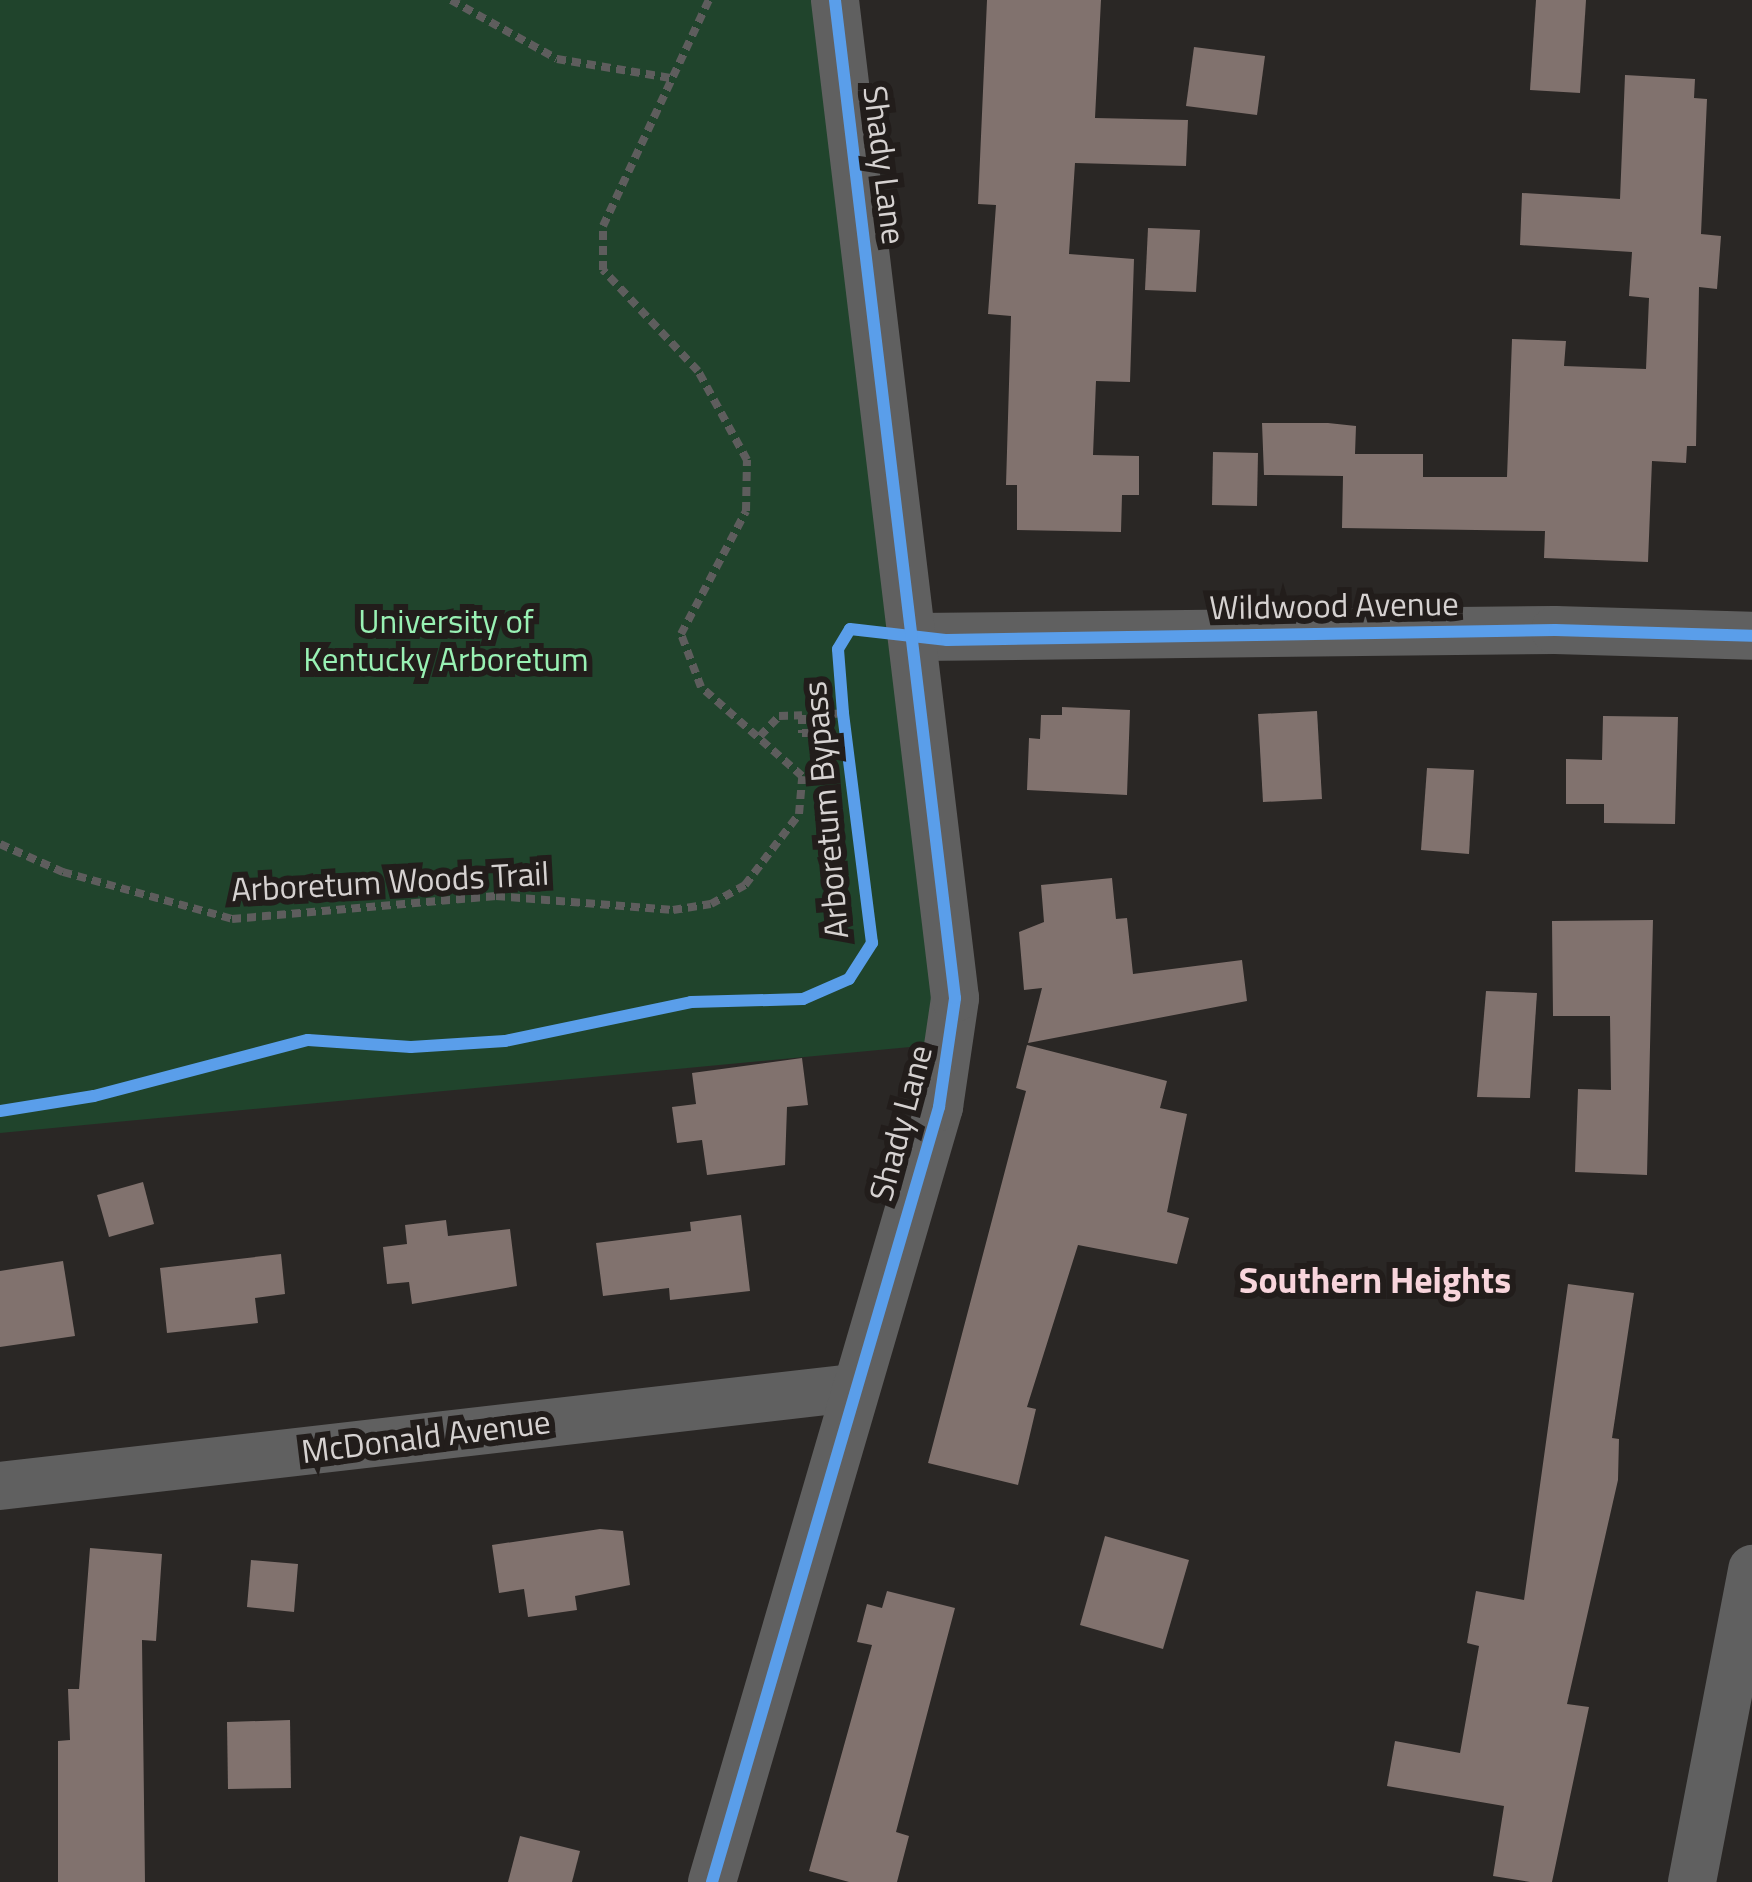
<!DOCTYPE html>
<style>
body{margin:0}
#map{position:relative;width:1752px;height:1882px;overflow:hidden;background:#2a2725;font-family:"Titillium Web",sans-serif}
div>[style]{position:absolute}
.green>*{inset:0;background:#20442c}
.building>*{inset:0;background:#81726e}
.path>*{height:8px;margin-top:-4px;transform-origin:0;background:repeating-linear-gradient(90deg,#5e5d5d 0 9px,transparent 0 15px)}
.street>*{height:48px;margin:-24px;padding:0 24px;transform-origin:24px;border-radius:24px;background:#606060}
.cycleway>*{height:12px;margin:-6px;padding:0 6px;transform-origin:6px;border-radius:6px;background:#5a9eea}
span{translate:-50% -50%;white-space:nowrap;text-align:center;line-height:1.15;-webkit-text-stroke:12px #221d1b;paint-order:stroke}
.street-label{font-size:33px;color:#d6d2d1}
.park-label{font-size:33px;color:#99f1b4}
.neighbourhood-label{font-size:36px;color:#f8d5dc;font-weight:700}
</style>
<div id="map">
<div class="green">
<div style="clip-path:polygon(0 0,819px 0,942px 1044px,0 1133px)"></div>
</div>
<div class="building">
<div style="clip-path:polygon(987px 0,1101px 0,1095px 118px,1188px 120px,1186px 166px,1075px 163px,1069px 254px,1134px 259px,1130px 382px,1096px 381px,1093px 455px,1139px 456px,1139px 495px,1122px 495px,1121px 532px,1017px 530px,1017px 485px,1006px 485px,1011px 316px,988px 314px,996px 205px,978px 204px)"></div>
<div style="clip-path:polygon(1536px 0,1586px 0,1580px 93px,1530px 90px)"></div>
<div style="clip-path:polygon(1194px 47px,1265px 56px,1257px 115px,1186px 106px)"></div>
<div style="clip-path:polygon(1625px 75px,1695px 79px,1694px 98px,1707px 99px,1701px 234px,1721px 236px,1717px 289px,1699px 287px,1696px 446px,1687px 446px,1686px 463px,1652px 461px,1648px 562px,1544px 558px,1545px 531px,1342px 528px,1343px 476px,1264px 475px,1262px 423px,1328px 423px,1356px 426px,1355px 454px,1423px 454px,1423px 477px,1507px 477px,1512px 339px,1566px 341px,1564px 366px,1646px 369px,1649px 298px,1629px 296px,1632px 252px,1520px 245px,1522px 193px,1620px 199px)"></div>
<div style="clip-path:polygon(1148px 228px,1200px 230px,1196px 292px,1145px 290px)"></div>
<div style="clip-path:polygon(1213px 452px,1258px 453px,1257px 506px,1212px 505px)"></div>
<div style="clip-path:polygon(1062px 707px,1130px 710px,1127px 795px,1027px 790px,1029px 738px,1040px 739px,1041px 715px,1062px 715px)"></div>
<div style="clip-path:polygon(1317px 711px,1322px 799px,1263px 802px,1258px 714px)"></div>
<div style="clip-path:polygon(1603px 716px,1678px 717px,1675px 824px,1604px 823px,1604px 804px,1566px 804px,1566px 759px,1602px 760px)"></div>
<div style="clip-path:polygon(1427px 768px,1474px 770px,1469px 854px,1421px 850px)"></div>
<div style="clip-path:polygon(1112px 878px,1116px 919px,1127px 918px,1133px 974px,1242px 960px,1247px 1001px,1028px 1043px,1042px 988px,1024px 990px,1019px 932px,1044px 922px,1041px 885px)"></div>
<div style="clip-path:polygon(1653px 920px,1647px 1175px,1575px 1172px,1578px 1089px,1611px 1090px,1610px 1016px,1553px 1016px,1552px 921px)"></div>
<div style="clip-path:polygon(1486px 991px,1537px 993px,1530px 1098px,1477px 1097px)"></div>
<div style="clip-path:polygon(1027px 1045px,1167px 1081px,1160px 1108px,1187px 1114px,1167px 1212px,1189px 1218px,1177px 1264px,1078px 1245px,1027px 1407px,1036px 1409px,1018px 1485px,928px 1463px,1026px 1091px,1016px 1088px)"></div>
<div style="clip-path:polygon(802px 1058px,808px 1105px,787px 1107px,785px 1165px,707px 1175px,702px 1140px,677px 1143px,672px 1107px,696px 1104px,692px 1073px)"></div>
<div style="clip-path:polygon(143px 1182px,154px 1224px,109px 1237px,97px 1195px)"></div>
<div style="clip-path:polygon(741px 1215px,750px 1291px,670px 1300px,669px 1288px,603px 1296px,596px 1243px,691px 1231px,690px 1222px)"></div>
<div style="clip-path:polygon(446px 1220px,448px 1236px,510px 1229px,517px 1286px,412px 1304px,409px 1282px,387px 1284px,383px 1247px,407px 1244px,405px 1225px)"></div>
<div style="clip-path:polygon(281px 1254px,285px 1294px,255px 1298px,258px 1323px,167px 1333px,160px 1268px)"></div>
<div style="clip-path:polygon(63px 1261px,75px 1336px,0 1347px,0 1271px)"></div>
<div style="clip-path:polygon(1568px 1284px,1634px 1293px,1612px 1438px,1619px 1439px,1618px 1480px,1567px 1704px,1589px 1707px,1552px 1882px,1530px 1882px,1493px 1876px,1504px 1806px,1387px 1786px,1395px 1741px,1460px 1753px,1479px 1646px,1467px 1643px,1476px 1591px,1524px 1600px)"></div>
<div style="clip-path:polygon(600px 1529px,623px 1531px,630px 1585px,575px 1596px,577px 1610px,528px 1617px,524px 1589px,499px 1593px,492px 1545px)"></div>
<div style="clip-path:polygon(1105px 1536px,1189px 1560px,1163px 1649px,1080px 1625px)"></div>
<div style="clip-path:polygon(90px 1548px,162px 1554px,156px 1641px,142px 1640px,145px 1882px,58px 1882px,58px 1741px,70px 1740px,68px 1689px,79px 1689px)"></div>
<div style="clip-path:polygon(251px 1560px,298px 1564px,294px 1612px,247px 1607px)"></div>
<div style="clip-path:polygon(887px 1591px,955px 1608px,896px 1832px,909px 1836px,897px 1882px,849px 1882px,809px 1871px,872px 1645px,857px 1642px,867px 1604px,882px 1608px)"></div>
<div style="clip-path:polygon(290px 1720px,291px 1788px,228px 1789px,227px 1722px)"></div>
<div style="clip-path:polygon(520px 1836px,580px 1851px,572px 1882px,508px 1882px)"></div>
</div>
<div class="path">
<div style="left:451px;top:0;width:121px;rotate:29.1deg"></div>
<div style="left:557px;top:59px;width:115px;rotate:9.5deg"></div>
<div style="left:760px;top:736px;width:28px;rotate:-46deg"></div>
<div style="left:779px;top:716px;width:23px;rotate:-2deg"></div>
<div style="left:802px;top:715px;width:18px;rotate:90deg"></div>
<div style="left:802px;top:733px;width:16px"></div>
<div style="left:818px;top:733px;width:18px;rotate:-93deg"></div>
<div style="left:817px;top:715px;width:26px;rotate:-4deg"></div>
<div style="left:0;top:844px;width:69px;rotate:24deg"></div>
<div style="left:63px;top:872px;width:175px;rotate:15.5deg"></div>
<div style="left:232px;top:919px;width:265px;rotate:-5deg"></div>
<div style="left:496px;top:896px;width:178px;rotate:4.5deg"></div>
<div style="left:673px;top:910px;width:38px;rotate:-9deg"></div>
<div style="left:711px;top:904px;width:39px;rotate:-29deg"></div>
<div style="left:745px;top:885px;width:89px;rotate:-52.7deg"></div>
<div style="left:799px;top:814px;width:38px;rotate:-85deg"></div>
<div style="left:802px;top:776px;width:135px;rotate:-138.6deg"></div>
<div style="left:701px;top:687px;width:57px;rotate:-110.7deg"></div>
<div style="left:681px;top:634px;width:139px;rotate:-62.1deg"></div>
<div style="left:746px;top:511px;width:51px;rotate:-88.9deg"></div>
<div style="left:747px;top:460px;width:102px;rotate:-118.8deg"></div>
<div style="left:698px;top:371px;width:139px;rotate:-133.2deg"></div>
<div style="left:603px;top:270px;width:44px;rotate:-90deg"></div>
<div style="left:603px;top:226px;width:250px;rotate:-64.9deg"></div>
</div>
<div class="street">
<div style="left:917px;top:637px;width:638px;rotate:-0.63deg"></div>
<div style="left:1555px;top:630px;width:197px;rotate:1.7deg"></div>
<div style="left:0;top:1486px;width:858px;rotate:-6.56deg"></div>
<div style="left:712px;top:1882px;width:808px;rotate:-73.67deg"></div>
<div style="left:939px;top:1107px;width:110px;rotate:-81.6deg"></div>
<div style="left:955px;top:998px;width:1005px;rotate:-96.86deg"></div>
<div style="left:1692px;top:1882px;width:319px;rotate:-79.1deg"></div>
</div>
<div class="cycleway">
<div style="left:0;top:1111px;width:95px;rotate:-9.1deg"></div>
<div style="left:94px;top:1096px;width:221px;rotate:-14.7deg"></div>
<div style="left:308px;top:1040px;width:103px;rotate:3.9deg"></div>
<div style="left:411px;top:1047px;width:94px;rotate:-3.7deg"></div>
<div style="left:505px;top:1041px;width:190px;rotate:-11.8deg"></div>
<div style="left:691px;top:1002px;width:112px;rotate:-1.5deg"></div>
<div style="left:803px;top:999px;width:50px;rotate:-23.5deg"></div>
<div style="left:849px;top:979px;width:43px;rotate:-57.4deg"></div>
<div style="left:872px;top:943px;width:232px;rotate:-97.2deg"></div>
<div style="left:843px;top:713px;width:64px;rotate:-94.5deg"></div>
<div style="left:838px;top:649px;width:23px;rotate:-59deg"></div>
<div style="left:850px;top:629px;width:98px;rotate:6.5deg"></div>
<div style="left:947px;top:640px;width:608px;rotate:-0.94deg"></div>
<div style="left:1555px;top:630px;width:197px;rotate:1.7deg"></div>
<div style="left:712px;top:1882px;width:808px;rotate:-73.67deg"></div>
<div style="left:939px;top:1107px;width:110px;rotate:-81.6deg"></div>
<div style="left:955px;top:998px;width:1005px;rotate:-96.86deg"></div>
</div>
<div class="street-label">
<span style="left:884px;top:165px;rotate:83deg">Shady Lane</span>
<span style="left:1334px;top:606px;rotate:-1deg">Wildwood Avenue</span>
<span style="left:826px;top:810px;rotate:-95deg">Arboretum Bypass</span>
<span style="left:390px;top:882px;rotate:-3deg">Arboretum Woods Trail</span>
<span style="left:901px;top:1123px;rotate:-75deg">Shady Lane</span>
<span style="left:426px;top:1437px;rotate:-7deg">McDonald Avenue</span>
</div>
<div class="park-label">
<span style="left:446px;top:641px">University of<br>Kentucky Arboretum</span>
</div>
<div class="neighbourhood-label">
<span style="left:1375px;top:1280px">Southern Heights</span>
</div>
</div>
